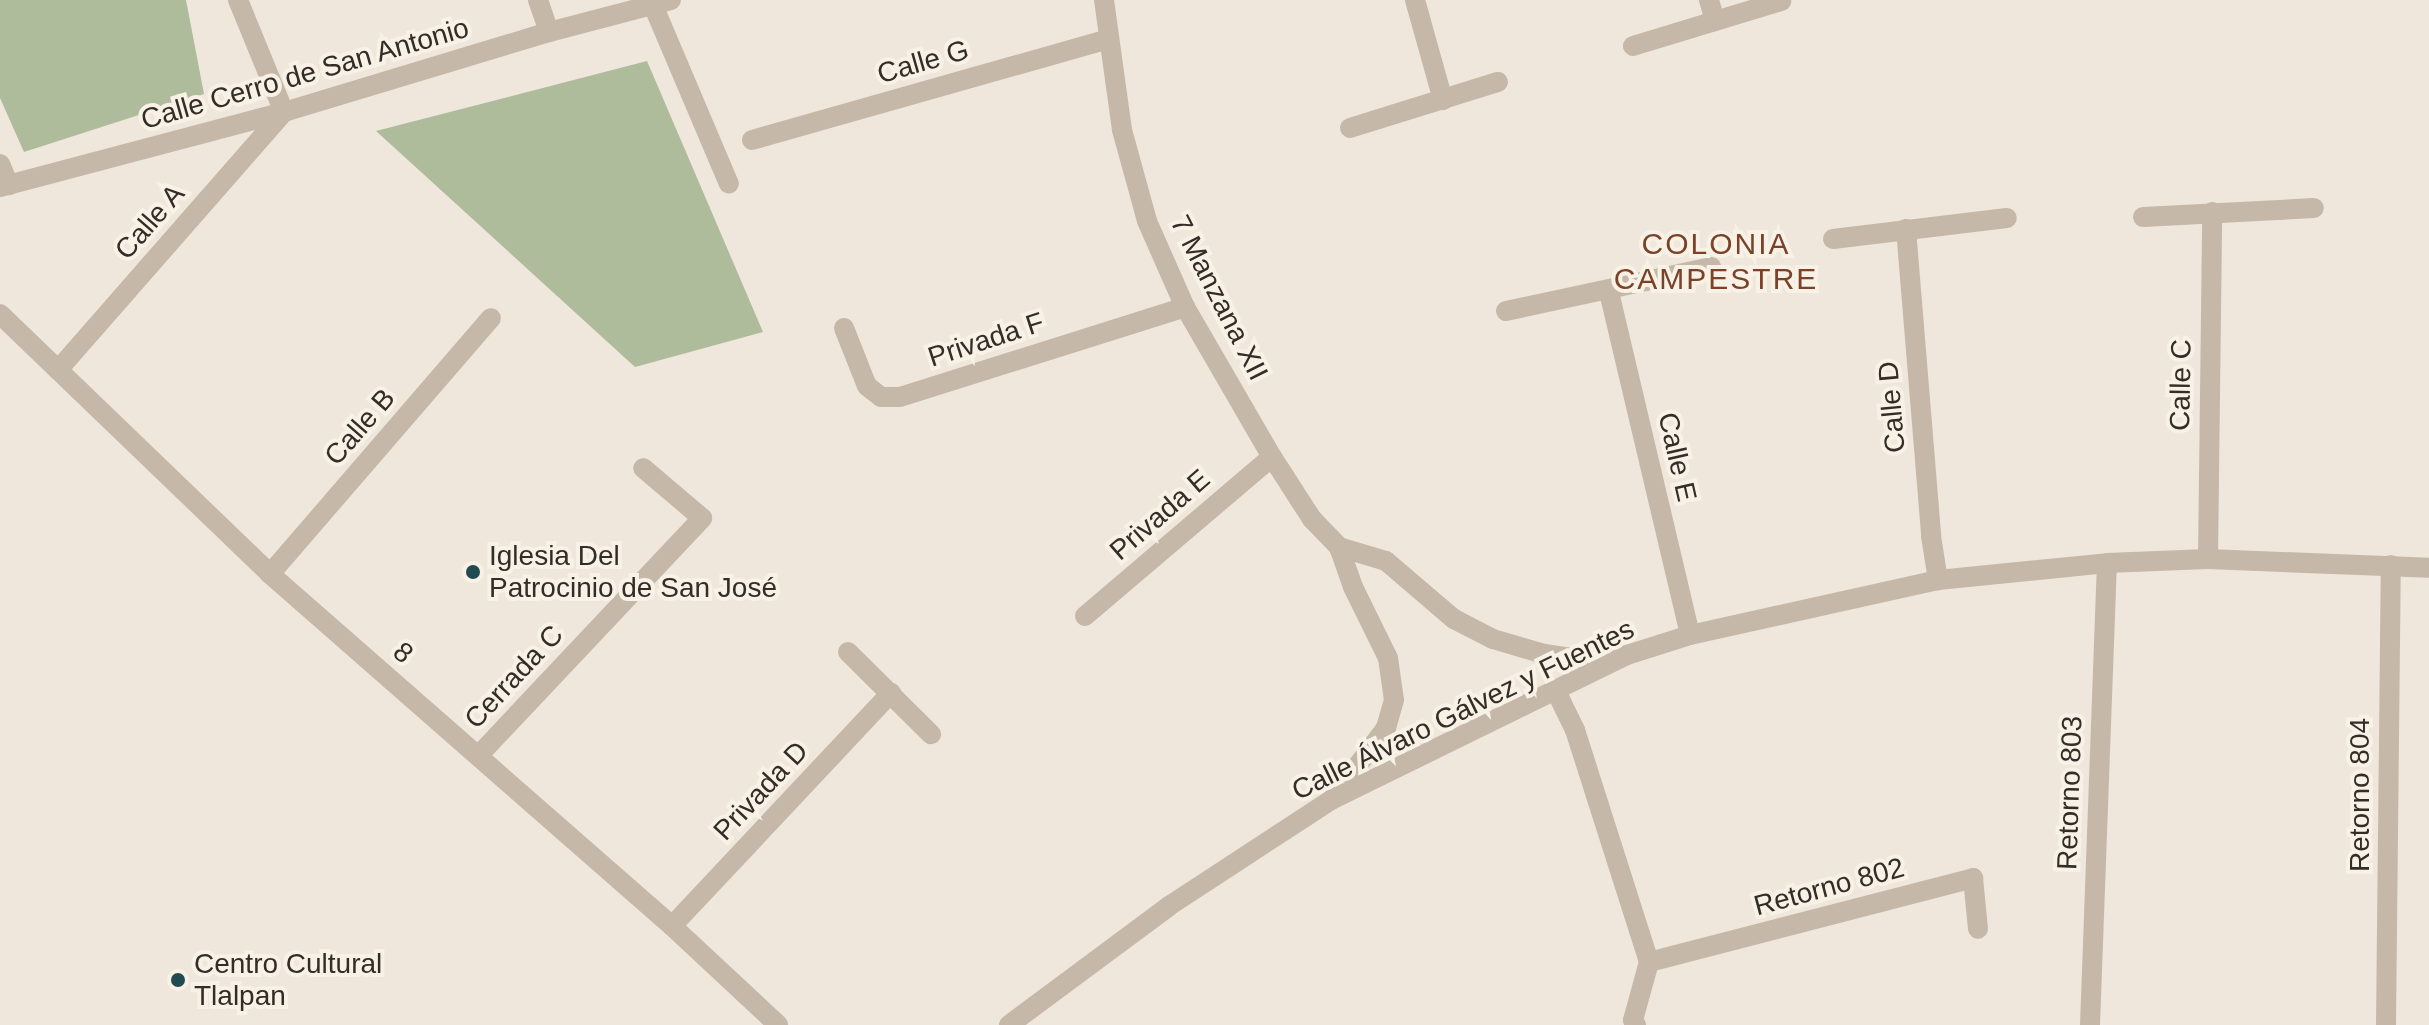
<!DOCTYPE html>
<meta charset="utf-8">
<style>
body{margin:0}
#map{position:relative;width:2429px;height:1025px;overflow:hidden;background:#efe7db;font-family:Arial,sans-serif}
div>[style]{position:absolute}
.green>*{inset:0;background:#afbc9c}
.minor>*{height:20px;margin:-10px;padding:0 10px;transform-origin:10px;border-radius:10px;background:#c6b8a8}
.dots>*{width:22px;height:22px;translate:-50% -50%;box-sizing:border-box;border:4px solid #f7f1e6;border-radius:50%}
span{translate:-50% -50%;white-space:nowrap;text-align:center;line-height:1.15;-webkit-text-stroke:8px #f7f1e6;paint-order:stroke}
.street-label{font-size:28px;color:#332c27}
.poi-label{font-size:28px;color:#332c27}
.left{translate:0 -50%;text-align:left}
.neighbourhood-label{font-size:30px;color:#7a4228;letter-spacing:2px}
</style>
<div id="map">
<div class="green">
<div style="clip-path:polygon(0 0,186px 0,204px 94px,24px 152px,0 98px)"></div>
<div style="clip-path:polygon(647px 61px,763px 332px,635px 367px,376px 131px)"></div>
</div>
<div class="minor">
<div style="left:238px;top:0;width:121px;rotate:67.7deg"></div>
<div style="left:538px;top:0;width:34px;rotate:71deg"></div>
<div style="left:1104px;top:0;width:131px;rotate:82.1deg"></div>
<div style="left:1122px;top:130px;width:94px;rotate:74.6deg"></div>
<div style="left:1147px;top:221px;width:94px;rotate:66.2deg"></div>
<div style="left:1185px;top:307px;width:173px;rotate:59.9deg"></div>
<div style="left:1272px;top:457px;width:74px;rotate:57.2deg"></div>
<div style="left:1312px;top:519px;width:39px;rotate:46deg"></div>
<div style="left:1339px;top:547px;width:42px;rotate:70.7deg"></div>
<div style="left:1353px;top:587px;width:79px;rotate:63.8deg"></div>
<div style="left:1388px;top:658px;width:42px;rotate:81.9deg"></div>
<div style="left:1394px;top:700px;width:29px;rotate:106deg"></div>
<div style="left:1386px;top:728px;width:81px;rotate:127deg"></div>
<div style="left:1415px;top:0;width:104px;rotate:74.4deg"></div>
<div style="left:1709px;top:0;width:22px;rotate:74deg"></div>
<div style="left:653px;top:5px;width:194px;rotate:67deg"></div>
<div style="left:1633px;top:46px;width:155px;rotate:-16.9deg"></div>
<div style="left:1350px;top:128px;width:155px;rotate:-17.3deg"></div>
<div style="left:752px;top:140px;width:371px;rotate:-15.8deg"></div>
<div style="left:0;top:164px;width:23px;rotate:67deg"></div>
<div style="left:0;top:187px;width:294px;rotate:-14.8deg"></div>
<div style="left:284px;top:112px;width:277px;rotate:-16.8deg"></div>
<div style="left:549px;top:32px;width:126px;rotate:-14.7deg"></div>
<div style="left:2143px;top:217px;width:171px;rotate:-3deg"></div>
<div style="left:1906px;top:229px;width:308px;rotate:85.3deg"></div>
<div style="left:1931px;top:536px;width:45px;rotate:81deg"></div>
<div style="left:1833px;top:239px;width:175px;rotate:-6.9deg"></div>
<div style="left:1609px;top:292px;width:352px;rotate:76.7deg"></div>
<div style="left:1506px;top:311px;width:210px;rotate:-12.1deg"></div>
<div style="left:0;top:314px;width:375px;rotate:43.9deg"></div>
<div style="left:270px;top:574px;width:534px;rotate:41.21deg"></div>
<div style="left:672px;top:926px;width:145px;rotate:43deg"></div>
<div style="left:844px;top:328px;width:62px;rotate:68.4deg"></div>
<div style="left:867px;top:386px;width:18px;rotate:38deg"></div>
<div style="left:881px;top:397px;width:19px"></div>
<div style="left:900px;top:397px;width:299px;rotate:-17.5deg"></div>
<div style="left:58px;top:370px;width:343px;rotate:-48.8deg"></div>
<div style="left:1339px;top:547px;width:49px;rotate:16.6deg"></div>
<div style="left:1386px;top:561px;width:89px;rotate:40.5deg"></div>
<div style="left:1454px;top:619px;width:44px;rotate:27.1deg"></div>
<div style="left:1493px;top:639px;width:53px;rotate:16.4deg"></div>
<div style="left:1544px;top:654px;width:30px;rotate:8deg"></div>
<div style="left:1574px;top:658px;width:42px;rotate:-2.7deg"></div>
<div style="left:2208px;top:559px;width:347px;rotate:-89.3deg"></div>
<div style="left:270px;top:574px;width:338px;rotate:-49.2deg"></div>
<div style="left:1085px;top:616px;width:245px;rotate:-40.4deg"></div>
<div style="left:848px;top:652px;width:117px;rotate:44.7deg"></div>
<div style="left:1555px;top:689px;width:46px;rotate:64deg"></div>
<div style="left:1575px;top:730px;width:244px;rotate:72.3deg"></div>
<div style="left:1649px;top:962px;width:60px;rotate:105.4deg"></div>
<div style="left:1633px;top:1020px;width:6px;rotate:59deg"></div>
<div style="left:478px;top:756px;width:327px;rotate:-46.7deg"></div>
<div style="left:702px;top:518px;width:77px;rotate:-139.7deg"></div>
<div style="left:672px;top:926px;width:320px;rotate:-46.8deg"></div>
<div style="left:1649px;top:962px;width:335px;rotate:-14.5deg"></div>
<div style="left:1973px;top:878px;width:51px;rotate:84.4deg"></div>
<div style="left:1009px;top:1025px;width:199px;rotate:-36.6deg"></div>
<div style="left:1169px;top:906px;width:194px;rotate:-33.2deg"></div>
<div style="left:1331px;top:800px;width:330px;rotate:-26.1deg"></div>
<div style="left:1627px;top:655px;width:66px;rotate:-17.6deg"></div>
<div style="left:1690px;top:635px;width:254px;rotate:-12.5deg"></div>
<div style="left:1938px;top:580px;width:170px;rotate:-5.7deg"></div>
<div style="left:2107px;top:563px;width:101px;rotate:-2.3deg"></div>
<div style="left:2208px;top:559px;width:221px;rotate:2.3deg"></div>
<div style="left:2090px;top:1025px;width:462px;rotate:-87.9deg"></div>
<div style="left:2386px;top:1025px;width:460px;rotate:-89.4deg"></div>
</div>
<div class="dots">
<div style="left:473px;top:572px;background:#214a51"></div>
<div style="left:178px;top:980px;background:#214a51"></div>
</div>
<div class="street-label">
<span style="left:923px;top:62px;rotate:-16deg">Calle G</span>
<span style="left:305px;top:74px;rotate:-16deg">Calle Cerro de San Antonio</span>
<span style="left:150px;top:222px;rotate:-49deg">Calle A</span>
<span style="left:1219px;top:298px;rotate:63deg">7 Manzana XII</span>
<span style="left:986px;top:340px;rotate:-18deg">Privada F</span>
<span style="left:2181px;top:385px;rotate:-89deg">Calle C</span>
<span style="left:1892px;top:407px;rotate:-95deg">Calle D</span>
<span style="left:360px;top:427px;rotate:-49deg">Calle B</span>
<span style="left:1677px;top:457px;rotate:77deg">Calle E</span>
<span style="left:1160px;top:515px;rotate:-41deg">Privada E</span>
<span style="left:403px;top:653px;rotate:41deg">8</span>
<span style="left:514px;top:677px;rotate:-47deg">Cerrada C</span>
<span style="left:1463px;top:710px;rotate:-26deg">Calle Álvaro Gálvez y Fuentes</span>
<span style="left:761px;top:791px;rotate:-47deg">Privada D</span>
<span style="left:2070px;top:793px;rotate:-88deg">Retorno 803</span>
<span style="left:2360px;top:795px;rotate:-90deg">Retorno 804</span>
<span style="left:1829px;top:887px;rotate:-15deg">Retorno 802</span>
</div>
<div class="poi-label">
<span class="left" style="left:489px;top:572px">Iglesia Del<br>Patrocinio de San José</span>
<span class="left" style="left:194px;top:980px">Centro Cultural<br>Tlalpan</span>
</div>
<div class="neighbourhood-label">
<span style="left:1716px;top:261px">COLONIA<br>CAMPESTRE</span>
</div>
</div>
